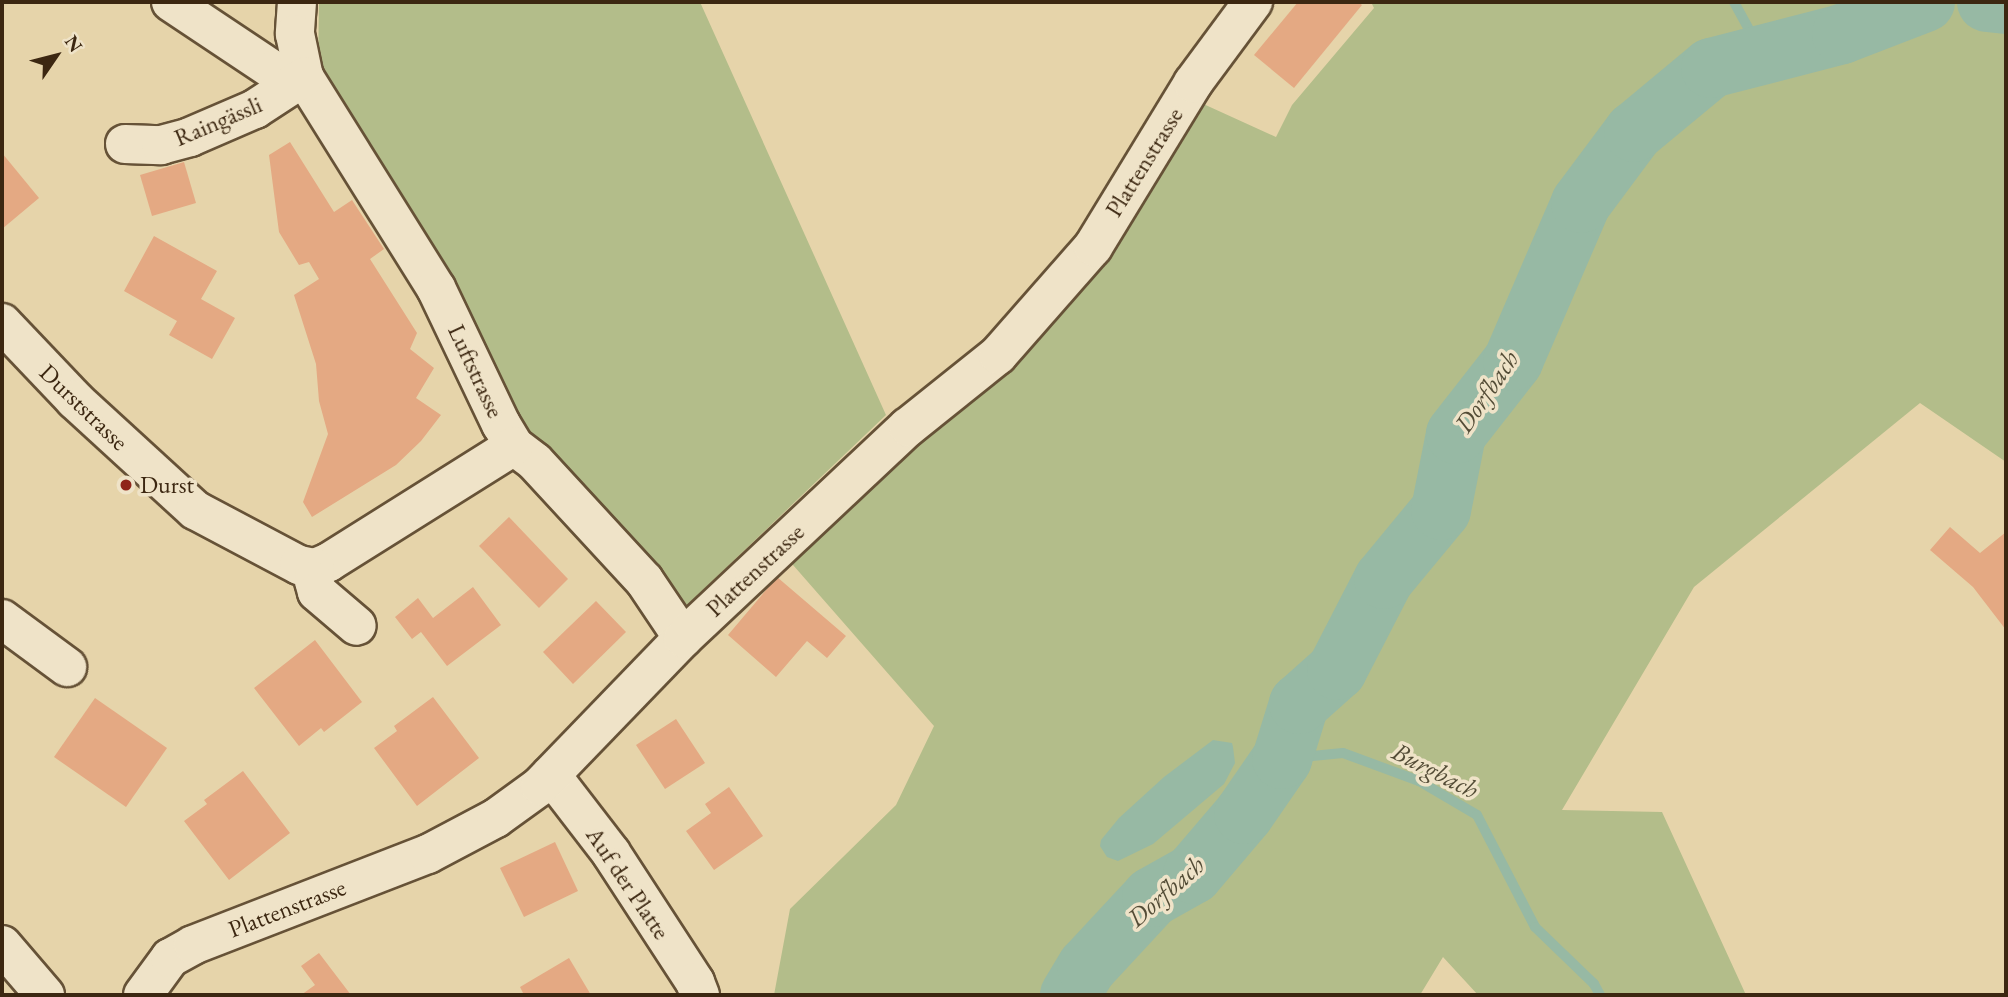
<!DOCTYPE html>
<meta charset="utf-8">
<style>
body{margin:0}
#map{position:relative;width:2008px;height:997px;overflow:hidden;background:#e6d4aa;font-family:"EB Garamond",serif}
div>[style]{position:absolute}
.green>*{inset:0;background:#b3bd8a}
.water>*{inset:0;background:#97b9a4}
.stream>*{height:10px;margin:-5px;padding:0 5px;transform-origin:5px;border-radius:5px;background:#97b9a4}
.river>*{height:60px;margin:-30px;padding:0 30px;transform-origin:30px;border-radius:30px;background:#97b9a4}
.building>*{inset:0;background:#e4a983}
.roads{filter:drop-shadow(2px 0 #665237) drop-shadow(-2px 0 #665237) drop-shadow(0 2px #665237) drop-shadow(0 -2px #665237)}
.minor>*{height:38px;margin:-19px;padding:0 19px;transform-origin:19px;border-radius:19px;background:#efe3c8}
.dots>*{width:19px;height:19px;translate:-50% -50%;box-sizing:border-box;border:4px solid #efe3c8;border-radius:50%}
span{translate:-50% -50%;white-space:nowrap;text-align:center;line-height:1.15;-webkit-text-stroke:7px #efe3c8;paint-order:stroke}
.street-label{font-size:24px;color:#3c2711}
.poi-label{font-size:24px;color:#3c2711}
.left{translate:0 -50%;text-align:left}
.water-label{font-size:26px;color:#534c36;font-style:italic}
.frame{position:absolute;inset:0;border:4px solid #3c2711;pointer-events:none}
.north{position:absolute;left:21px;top:21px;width:70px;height:70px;-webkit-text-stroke:5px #efe3c8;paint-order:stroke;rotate:55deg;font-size:19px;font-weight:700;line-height:28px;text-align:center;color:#3c2711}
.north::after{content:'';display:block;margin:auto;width:24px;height:32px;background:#3c2711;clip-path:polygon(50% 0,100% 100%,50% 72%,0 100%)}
</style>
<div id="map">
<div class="green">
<div style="clip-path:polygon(321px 2px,700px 2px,886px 415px,687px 605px,611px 516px,519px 427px,318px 65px,319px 4px)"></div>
<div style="clip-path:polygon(1371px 2px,2006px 2px,2006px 462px,1920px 403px,1694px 587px,1562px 810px,1662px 812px,1746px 995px,1478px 995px,1443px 957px,1420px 995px,774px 995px,790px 909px,896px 805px,934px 726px,786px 557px,891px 458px,1199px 102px,1276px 137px,1292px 105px,1374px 8px)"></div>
</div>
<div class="water">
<div style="clip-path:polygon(1213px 740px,1232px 743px,1233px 747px,1235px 763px,1224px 784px,1153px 844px,1118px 861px,1107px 857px,1100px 846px,1101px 840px,1119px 818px,1164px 777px)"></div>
</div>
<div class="stream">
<div style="left:1734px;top:2px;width:60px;rotate:61.3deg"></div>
<div style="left:1282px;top:759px;width:61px;rotate:-5.6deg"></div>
<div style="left:1343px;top:753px;width:81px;rotate:20.2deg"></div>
<div style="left:1419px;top:781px;width:67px;rotate:30.4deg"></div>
<div style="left:1477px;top:815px;width:126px;rotate:62.6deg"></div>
<div style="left:1535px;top:927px;width:82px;rotate:44deg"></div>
<div style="left:1594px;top:984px;width:13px;rotate:61deg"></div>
</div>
<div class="river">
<div style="left:1987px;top:2px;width:19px;rotate:6deg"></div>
<div style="left:1070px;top:995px;width:33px;rotate:-59deg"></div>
<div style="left:1087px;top:967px;width:96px;rotate:-47.1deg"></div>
<div style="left:1152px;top:897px;width:47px;rotate:-29.3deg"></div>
<div style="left:1193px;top:874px;width:79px;rotate:-49.6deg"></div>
<div style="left:1244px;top:814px;width:67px;rotate:-55.4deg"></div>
<div style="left:1282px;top:759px;width:58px;rotate:-72.8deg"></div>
<div style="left:1299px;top:704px;width:51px;rotate:-41.8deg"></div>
<div style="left:1337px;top:670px;width:102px;rotate:-62.7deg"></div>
<div style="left:1384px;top:579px;width:89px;rotate:-50.4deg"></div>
<div style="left:1441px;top:510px;width:77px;rotate:-78.8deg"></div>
<div style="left:1456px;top:434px;width:93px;rotate:-52deg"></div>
<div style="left:1513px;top:361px;width:172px;rotate:-66.7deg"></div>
<div style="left:1581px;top:203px;width:89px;rotate:-53.3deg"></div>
<div style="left:1634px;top:132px;width:100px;rotate:-39.7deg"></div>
<div style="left:1711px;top:68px;width:135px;rotate:-14.5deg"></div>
<div style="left:1842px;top:34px;width:89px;rotate:-21.1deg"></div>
</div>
<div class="building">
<div style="clip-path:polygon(1298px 2px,1358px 2px,1362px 5px,1294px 88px,1254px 55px)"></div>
<div style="clip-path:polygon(290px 142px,334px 212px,352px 200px,384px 249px,370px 259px,417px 333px,410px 349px,434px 368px,416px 398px,441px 415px,421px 441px,396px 465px,312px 517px,303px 502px,328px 434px,319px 401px,316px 364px,294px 295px,319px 279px,309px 262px,299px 265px,279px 232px,269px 155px)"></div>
<div style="clip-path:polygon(2px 153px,39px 198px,2px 229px)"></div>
<div style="clip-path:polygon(184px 162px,196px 203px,152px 216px,140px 175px)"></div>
<div style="clip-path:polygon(154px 236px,217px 271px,201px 299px,235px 318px,212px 359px,169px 335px,177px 321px,124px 291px)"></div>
<div style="clip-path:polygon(509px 517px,568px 579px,539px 608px,479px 546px)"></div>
<div style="clip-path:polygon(1950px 527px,1980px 553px,2006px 532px,2006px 630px,1973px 587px,1930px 550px)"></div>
<div style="clip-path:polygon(777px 577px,846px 636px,827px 658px,807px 641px,776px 677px,728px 635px)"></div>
<div style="clip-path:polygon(473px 587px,501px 625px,447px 666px,421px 632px,412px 639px,395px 617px,418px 598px,433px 618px)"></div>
<div style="clip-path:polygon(596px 601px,626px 632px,573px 684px,543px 652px)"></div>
<div style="clip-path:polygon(315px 640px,362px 702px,324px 732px,321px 728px,299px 746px,254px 688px)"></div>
<div style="clip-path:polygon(433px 697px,479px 758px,417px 806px,374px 748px,397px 731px,394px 726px)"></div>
<div style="clip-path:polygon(95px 698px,167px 748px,126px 807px,54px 757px)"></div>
<div style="clip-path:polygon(676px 719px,705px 763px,665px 789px,636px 745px)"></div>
<div style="clip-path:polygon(243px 771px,290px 833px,229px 880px,184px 821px,207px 804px,204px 800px)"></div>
<div style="clip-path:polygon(729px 787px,763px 836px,714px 870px,686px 831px,711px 813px,705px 804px)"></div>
<div style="clip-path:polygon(555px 842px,578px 891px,524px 917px,500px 868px)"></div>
<div style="clip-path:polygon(319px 953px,351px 995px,301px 995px,315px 985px,301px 966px)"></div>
<div style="clip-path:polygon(569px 958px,591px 995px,524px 995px,520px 987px)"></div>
</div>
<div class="roads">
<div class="minor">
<div style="left:171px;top:2px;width:123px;rotate:33.7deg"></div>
<div style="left:273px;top:70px;width:32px;rotate:13deg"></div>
<div style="left:297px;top:2px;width:32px;rotate:94deg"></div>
<div style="left:295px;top:34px;width:44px;rotate:78.2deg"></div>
<div style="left:304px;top:77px;width:249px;rotate:58deg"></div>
<div style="left:436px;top:288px;width:151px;rotate:64.5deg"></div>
<div style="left:501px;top:424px;width:26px;rotate:59deg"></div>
<div style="left:514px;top:446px;width:26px;rotate:37deg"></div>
<div style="left:535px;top:462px;width:161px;rotate:47.3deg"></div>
<div style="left:644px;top:580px;width:70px;rotate:56.1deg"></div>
<div style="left:125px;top:144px;width:36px;rotate:2deg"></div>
<div style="left:161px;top:145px;width:30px;rotate:-15deg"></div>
<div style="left:190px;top:137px;width:71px;rotate:-23.3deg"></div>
<div style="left:255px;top:109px;width:59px;rotate:-33.1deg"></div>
<div style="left:2px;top:323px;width:106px;rotate:46.5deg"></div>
<div style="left:75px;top:400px;width:163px;rotate:42.5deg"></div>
<div style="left:195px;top:510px;width:118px;rotate:27.9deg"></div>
<div style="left:299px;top:565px;width:16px;rotate:11deg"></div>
<div style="left:315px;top:568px;width:15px;rotate:-23deg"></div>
<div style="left:329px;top:562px;width:218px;rotate:-32.1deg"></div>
<div style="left:315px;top:568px;width:13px;rotate:94deg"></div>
<div style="left:314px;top:581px;width:11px;rotate:75deg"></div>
<div style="left:317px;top:592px;width:52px;rotate:40.4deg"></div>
<div style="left:2px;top:619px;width:81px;rotate:36.4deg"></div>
<div style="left:551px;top:775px;width:98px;rotate:52.4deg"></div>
<div style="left:611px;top:853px;width:154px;rotate:56.9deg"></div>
<div style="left:695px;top:982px;width:14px;rotate:69deg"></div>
<div style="left:2px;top:945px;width:66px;rotate:49.3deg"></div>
<div style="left:143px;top:995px;width:46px;rotate:-53.9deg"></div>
<div style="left:170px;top:958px;width:26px;rotate:-29deg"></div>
<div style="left:193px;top:945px;width:252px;rotate:-21.2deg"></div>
<div style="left:428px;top:854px;width:77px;rotate:-27.9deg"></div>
<div style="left:496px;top:818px;width:54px;rotate:-36deg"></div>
<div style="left:540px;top:786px;width:206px;rotate:-46deg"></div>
<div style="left:683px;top:638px;width:308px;rotate:-43.2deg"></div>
<div style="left:908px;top:427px;width:115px;rotate:-38.7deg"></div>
<div style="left:998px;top:355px;width:144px;rotate:-48.7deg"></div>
<div style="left:1093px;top:247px;width:192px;rotate:-58.6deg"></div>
<div style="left:1193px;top:83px;width:101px;rotate:-53.5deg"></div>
</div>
</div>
<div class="dots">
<div style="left:126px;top:485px;background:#8f2418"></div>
</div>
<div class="street-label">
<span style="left:218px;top:121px;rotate:-23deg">Raingässli</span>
<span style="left:1144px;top:162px;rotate:-58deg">Plattenstrasse</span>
<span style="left:476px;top:371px;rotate:65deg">Luftstrasse</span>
<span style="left:84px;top:407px;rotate:44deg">Durststrasse</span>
<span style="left:755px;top:570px;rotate:-43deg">Plattenstrasse</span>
<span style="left:628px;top:883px;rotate:56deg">Auf der Platte</span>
<span style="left:287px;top:908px;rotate:-21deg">Plattenstrasse</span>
</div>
<div class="poi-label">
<span class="left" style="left:140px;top:485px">Durst</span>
</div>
<div class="water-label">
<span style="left:1487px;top:392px;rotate:-56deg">Dorfbach</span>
<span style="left:1435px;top:771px;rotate:27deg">Burgbach</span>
<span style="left:1166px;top:892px;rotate:-41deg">Dorfbach</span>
</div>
<div class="frame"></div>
<div class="north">N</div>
</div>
